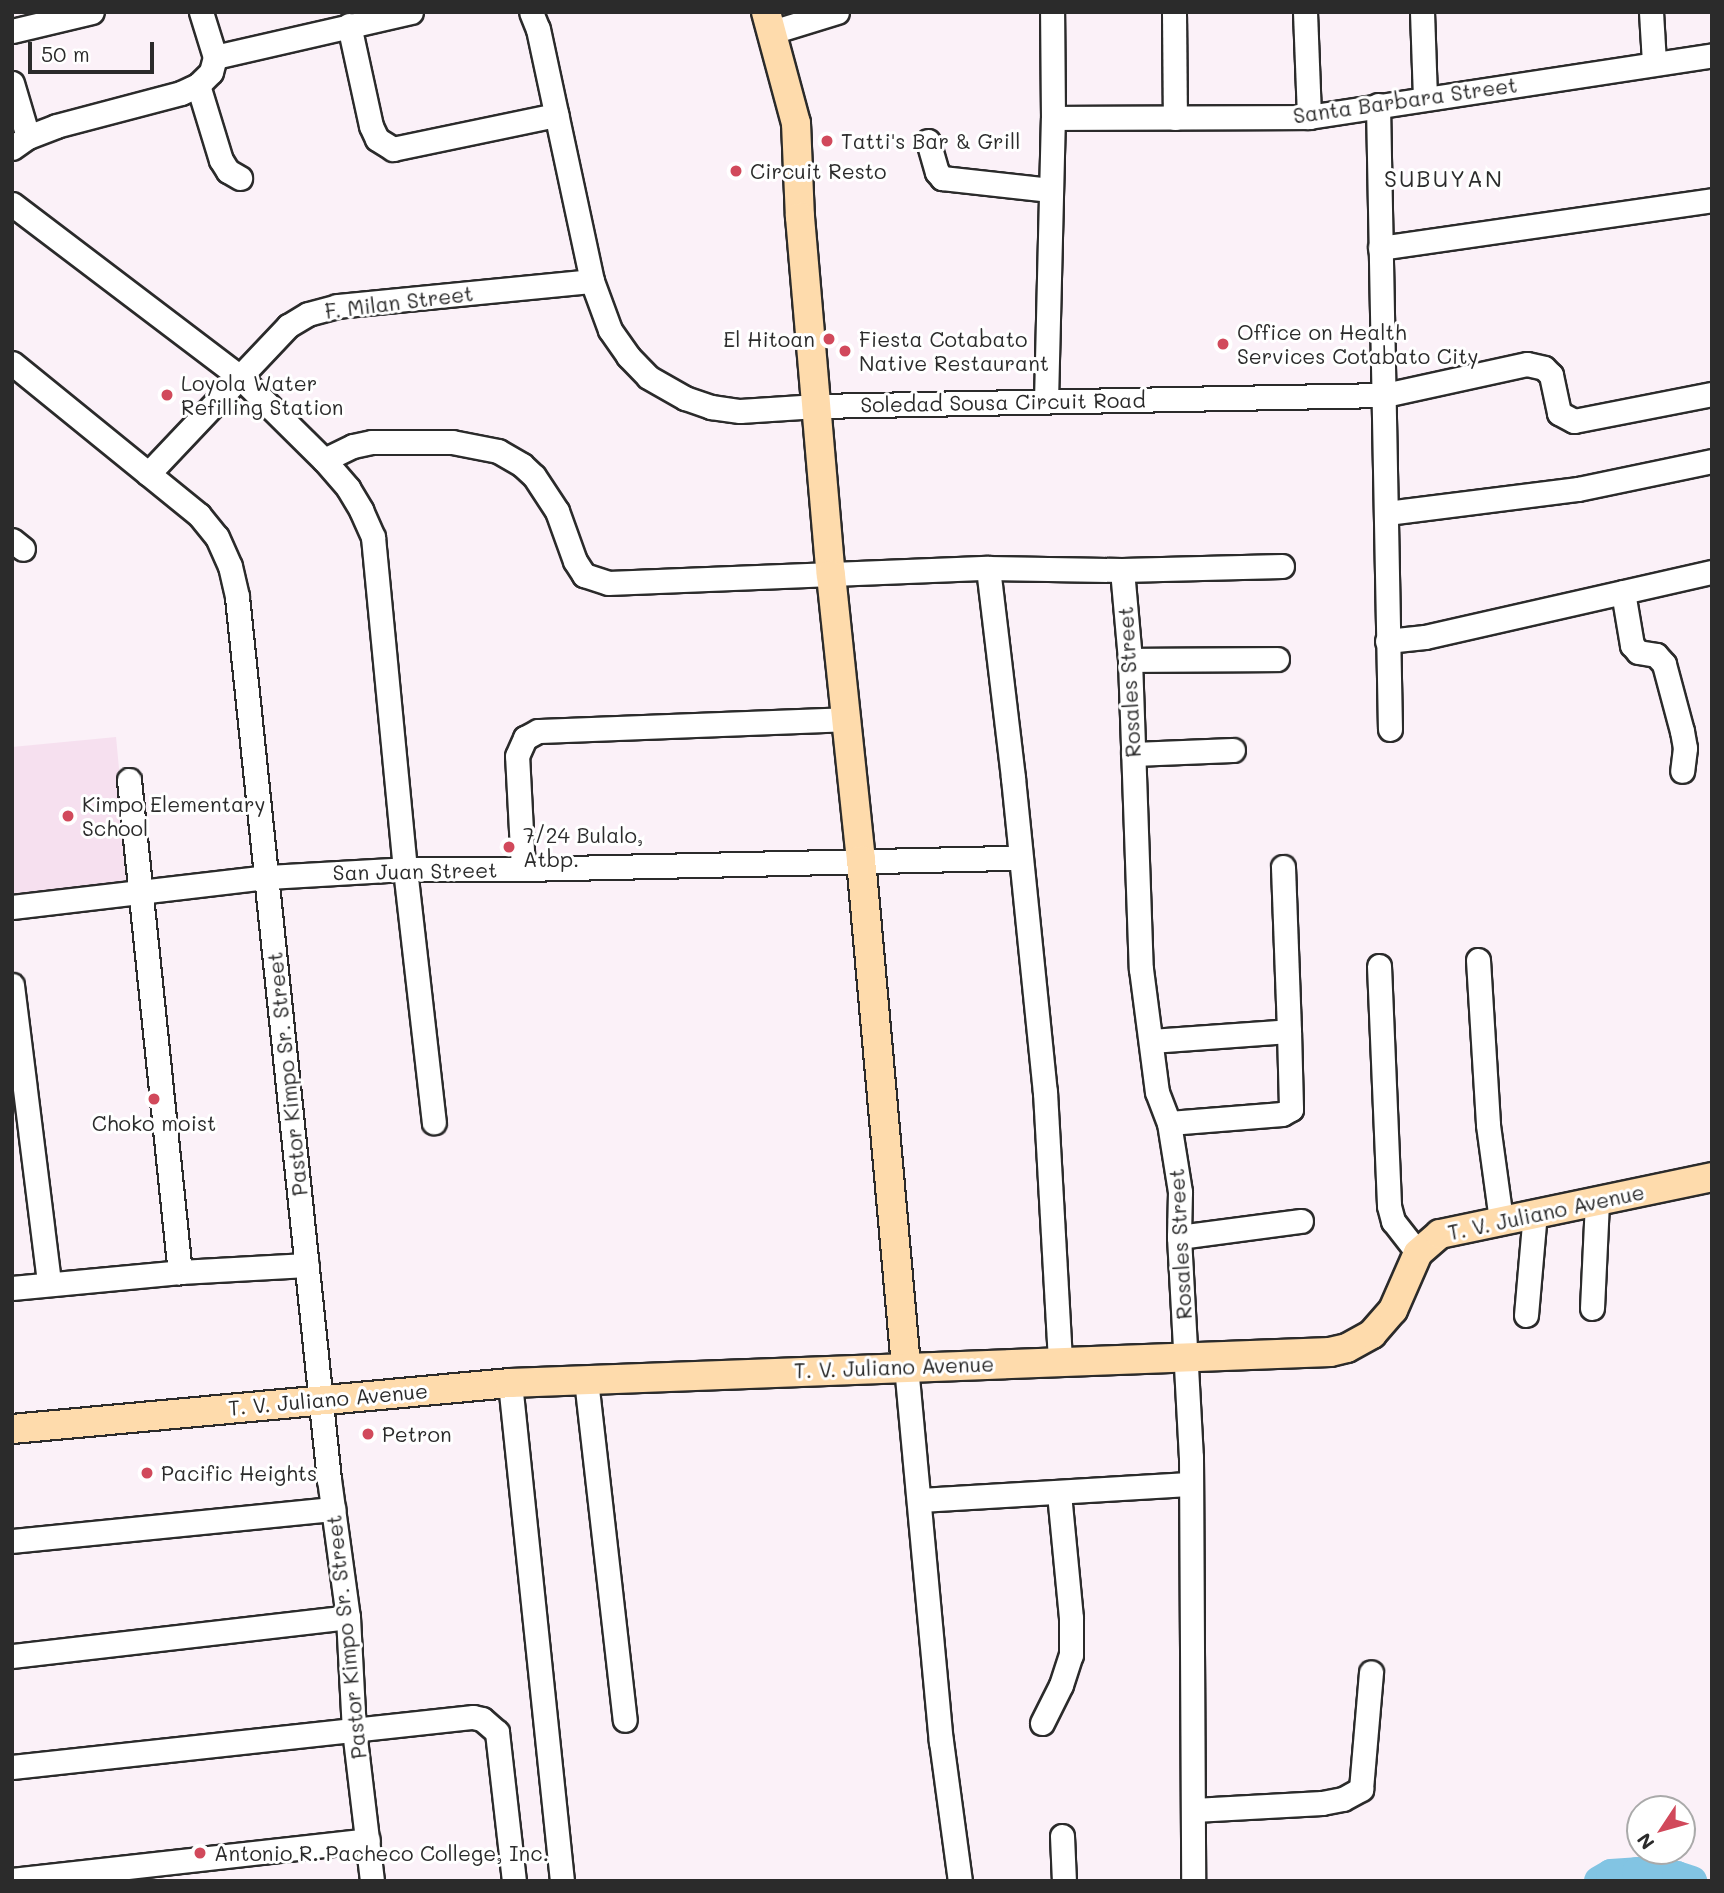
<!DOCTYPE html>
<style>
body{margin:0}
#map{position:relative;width:1724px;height:1893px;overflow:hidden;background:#fbf1f8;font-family:Mali,sans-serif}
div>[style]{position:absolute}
.built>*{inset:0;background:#f6e0ef}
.river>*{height:30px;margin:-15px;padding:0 15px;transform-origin:15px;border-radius:15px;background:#82c4e3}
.roads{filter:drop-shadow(2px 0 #2b2b2b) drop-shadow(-2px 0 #2b2b2b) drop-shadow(0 2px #2b2b2b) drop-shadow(0 -2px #2b2b2b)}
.minor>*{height:23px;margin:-11.5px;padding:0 11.5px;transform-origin:11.5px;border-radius:11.5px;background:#fff}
.major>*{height:28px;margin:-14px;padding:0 14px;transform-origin:14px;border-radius:14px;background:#fedbac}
.dots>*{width:19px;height:19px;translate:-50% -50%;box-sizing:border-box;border:4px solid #fff;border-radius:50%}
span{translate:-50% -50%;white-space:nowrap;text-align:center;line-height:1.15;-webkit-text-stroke:6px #fff;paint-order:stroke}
.street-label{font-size:21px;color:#2b2b2b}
.poi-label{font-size:21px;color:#2b2b2b}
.left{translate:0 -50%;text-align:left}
.right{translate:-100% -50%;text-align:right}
.neighbourhood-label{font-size:23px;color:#2b2b2b;letter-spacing:2px}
.frame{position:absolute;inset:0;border:14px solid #2b2b2b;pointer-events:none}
.north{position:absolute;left:1626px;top:1795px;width:70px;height:70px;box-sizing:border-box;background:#fff;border:2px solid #aaa;border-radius:50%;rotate:234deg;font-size:19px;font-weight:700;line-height:28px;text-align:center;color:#2b2b2b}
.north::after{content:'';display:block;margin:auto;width:24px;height:32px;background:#d1495b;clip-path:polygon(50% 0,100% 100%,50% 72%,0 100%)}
.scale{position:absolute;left:28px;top:42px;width:126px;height:32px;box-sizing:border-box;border:4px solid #2b2b2b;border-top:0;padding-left:9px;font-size:21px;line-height:24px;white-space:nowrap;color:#2b2b2b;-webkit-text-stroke:5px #fff;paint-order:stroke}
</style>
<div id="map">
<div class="built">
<div style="clip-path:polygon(116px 737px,130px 886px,12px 897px,12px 747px)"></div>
</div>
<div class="river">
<div style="left:1599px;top:1881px;width:14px;rotate:-30deg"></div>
<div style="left:1611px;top:1874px;width:26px;rotate:-4deg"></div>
<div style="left:1637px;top:1872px;width:40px;rotate:5.7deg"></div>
<div style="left:1677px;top:1876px;width:16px;rotate:18deg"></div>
</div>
<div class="roads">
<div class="minor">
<div style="left:531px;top:12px;width:18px;rotate:68deg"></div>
<div style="left:538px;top:29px;width:258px;rotate:77.9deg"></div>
<div style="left:592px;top:281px;width:52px;rotate:69.8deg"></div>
<div style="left:610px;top:330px;width:32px;rotate:55deg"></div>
<div style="left:628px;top:356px;width:29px;rotate:46deg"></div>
<div style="left:648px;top:377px;width:43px;rotate:29.6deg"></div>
<div style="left:685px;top:398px;width:28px;rotate:19deg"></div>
<div style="left:711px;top:407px;width:29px;rotate:8deg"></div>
<div style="left:740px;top:411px;width:77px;rotate:-3.7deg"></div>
<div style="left:817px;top:406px;width:568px;rotate:-1.11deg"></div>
<div style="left:1385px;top:395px;width:145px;rotate:-12.3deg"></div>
<div style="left:1527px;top:364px;width:17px;rotate:13deg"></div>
<div style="left:1544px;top:368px;width:10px;rotate:45deg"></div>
<div style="left:1551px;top:375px;width:39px;rotate:78deg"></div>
<div style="left:1559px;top:413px;width:17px;rotate:28deg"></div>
<div style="left:1574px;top:421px;width:141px;rotate:-11.1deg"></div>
<div style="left:1174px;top:12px;width:106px;rotate:89.5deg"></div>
<div style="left:1305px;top:12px;width:105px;rotate:87.8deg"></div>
<div style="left:1422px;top:12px;width:86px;rotate:88deg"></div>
<div style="left:1651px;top:12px;width:51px;rotate:86.6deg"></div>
<div style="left:349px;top:25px;width:103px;rotate:77.7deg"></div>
<div style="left:371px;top:126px;width:14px;rotate:65deg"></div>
<div style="left:377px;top:139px;width:19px;rotate:32deg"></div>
<div style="left:393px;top:149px;width:167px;rotate:-11.8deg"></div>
<div style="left:12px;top:31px;width:82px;rotate:-13.4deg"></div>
<div style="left:772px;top:32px;width:68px;rotate:-17.1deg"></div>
<div style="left:215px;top:57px;width:201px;rotate:-12.9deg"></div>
<div style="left:12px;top:83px;width:56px;rotate:73.5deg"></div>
<div style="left:198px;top:85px;width:78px;rotate:73deg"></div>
<div style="left:221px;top:160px;width:13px;rotate:58deg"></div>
<div style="left:228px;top:171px;width:14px;rotate:30deg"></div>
<div style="left:1378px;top:105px;width:624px;rotate:88.9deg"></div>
<div style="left:1053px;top:118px;width:256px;rotate:-0.2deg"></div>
<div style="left:1309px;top:117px;width:408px;rotate:-8.7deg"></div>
<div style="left:928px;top:141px;width:32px;rotate:74deg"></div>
<div style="left:937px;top:172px;width:8px;rotate:50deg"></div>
<div style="left:942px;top:178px;width:109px;rotate:6.3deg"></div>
<div style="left:12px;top:148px;width:19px;rotate:-35deg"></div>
<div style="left:28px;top:137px;width:30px;rotate:-21deg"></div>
<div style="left:56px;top:126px;width:129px;rotate:-14.8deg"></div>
<div style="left:181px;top:93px;width:19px;rotate:-25deg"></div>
<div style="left:198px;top:85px;width:18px;rotate:-45deg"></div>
<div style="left:211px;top:72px;width:16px;rotate:-75deg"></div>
<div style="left:215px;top:57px;width:47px;rotate:-107.3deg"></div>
<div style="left:12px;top:204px;width:286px;rotate:37.2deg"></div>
<div style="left:240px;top:377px;width:118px;rotate:44.7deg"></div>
<div style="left:324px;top:460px;width:37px;rotate:49deg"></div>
<div style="left:348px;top:488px;width:26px;rotate:59deg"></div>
<div style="left:361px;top:510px;width:30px;rotate:66deg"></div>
<div style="left:373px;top:537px;width:334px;rotate:84.5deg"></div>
<div style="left:405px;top:869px;width:255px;rotate:83.5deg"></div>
<div style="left:1380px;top:248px;width:335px;rotate:-8.2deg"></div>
<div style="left:12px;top:363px;width:241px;rotate:39.1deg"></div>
<div style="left:199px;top:515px;width:28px;rotate:51deg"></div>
<div style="left:217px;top:537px;width:32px;rotate:66deg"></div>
<div style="left:230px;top:566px;width:32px;rotate:77deg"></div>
<div style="left:237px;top:597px;width:887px;rotate:84.05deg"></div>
<div style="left:329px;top:1479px;width:139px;rotate:82.2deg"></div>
<div style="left:348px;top:1617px;width:113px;rotate:87deg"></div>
<div style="left:354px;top:1730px;width:152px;rotate:83.2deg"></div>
<div style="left:1046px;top:401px;width:283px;rotate:-88.6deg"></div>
<div style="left:1053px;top:118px;width:106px;rotate:-90.5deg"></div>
<div style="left:324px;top:460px;width:32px;rotate:-26deg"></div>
<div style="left:353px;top:446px;width:19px;rotate:-12deg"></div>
<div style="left:372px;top:442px;width:80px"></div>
<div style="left:452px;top:442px;width:47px;rotate:11.1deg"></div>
<div style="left:498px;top:451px;width:28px;rotate:30deg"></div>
<div style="left:522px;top:465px;width:16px;rotate:43deg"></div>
<div style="left:534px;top:476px;width:42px;rotate:56.7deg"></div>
<div style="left:557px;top:511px;width:53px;rotate:70.2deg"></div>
<div style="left:575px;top:561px;width:17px;rotate:57deg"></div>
<div style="left:584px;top:575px;width:25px;rotate:18deg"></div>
<div style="left:608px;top:583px;width:380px;rotate:-2.3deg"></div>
<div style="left:988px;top:568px;width:134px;rotate:0.9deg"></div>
<div style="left:1122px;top:570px;width:160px;rotate:-1.4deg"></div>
<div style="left:148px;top:474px;width:204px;rotate:-46.6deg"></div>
<div style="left:288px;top:326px;width:23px;rotate:-31deg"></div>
<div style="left:308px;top:314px;width:30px;rotate:-15deg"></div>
<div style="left:337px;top:306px;width:256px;rotate:-5.6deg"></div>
<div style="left:1387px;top:513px;width:193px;rotate:-7.2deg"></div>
<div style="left:1578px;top:489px;width:137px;rotate:-11.8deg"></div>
<div style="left:12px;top:540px;width:14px;rotate:39deg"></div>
<div style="left:988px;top:568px;width:211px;rotate:83.2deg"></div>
<div style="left:1013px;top:778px;width:316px;rotate:84.2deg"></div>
<div style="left:1045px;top:1092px;width:269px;rotate:86.8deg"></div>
<div style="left:1122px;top:570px;width:90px;rotate:84.9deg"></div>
<div style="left:1130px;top:660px;width:309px;rotate:88deg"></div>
<div style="left:1141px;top:969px;width:124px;rotate:82.6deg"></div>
<div style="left:1157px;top:1092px;width:33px;rotate:69deg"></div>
<div style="left:1169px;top:1123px;width:70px;rotate:80.9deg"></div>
<div style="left:1180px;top:1192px;width:45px;rotate:91.3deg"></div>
<div style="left:1179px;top:1237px;width:220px;rotate:86.9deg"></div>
<div style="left:1191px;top:1457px;width:424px;rotate:89.7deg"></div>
<div style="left:1623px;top:592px;width:54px;rotate:80.4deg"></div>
<div style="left:1632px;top:645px;width:9px;rotate:49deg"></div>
<div style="left:1638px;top:652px;width:18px;rotate:9deg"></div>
<div style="left:1656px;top:655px;width:12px;rotate:48deg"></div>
<div style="left:1664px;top:664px;width:69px;rotate:75deg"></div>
<div style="left:1682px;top:731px;width:17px;rotate:80deg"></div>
<div style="left:1685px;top:748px;width:23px;rotate:97deg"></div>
<div style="left:1387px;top:641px;width:38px;rotate:-6deg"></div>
<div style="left:1425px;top:637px;width:294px;rotate:-12.8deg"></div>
<div style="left:1130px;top:660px;width:147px;rotate:-0.4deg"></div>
<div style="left:1133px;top:754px;width:100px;rotate:-2.3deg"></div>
<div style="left:129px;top:780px;width:495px;rotate:84.1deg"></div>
<div style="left:1283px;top:867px;width:164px;rotate:87.9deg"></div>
<div style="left:523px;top:869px;width:113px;rotate:-93deg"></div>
<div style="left:517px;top:756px;width:20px;rotate:-66deg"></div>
<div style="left:525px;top:738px;width:15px;rotate:-28deg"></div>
<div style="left:538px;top:731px;width:308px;rotate:-2.2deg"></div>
<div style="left:12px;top:907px;width:258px;rotate:-6.7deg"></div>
<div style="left:268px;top:877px;width:137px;rotate:-3.3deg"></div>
<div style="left:405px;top:869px;width:118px"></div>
<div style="left:523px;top:869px;width:496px;rotate:-1.3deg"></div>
<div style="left:1478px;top:960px;width:165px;rotate:86.5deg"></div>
<div style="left:1488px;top:1125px;width:96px;rotate:82.2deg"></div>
<div style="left:1379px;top:966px;width:240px;rotate:87.6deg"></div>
<div style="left:1389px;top:1206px;width:16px;rotate:75deg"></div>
<div style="left:1393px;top:1221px;width:41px;rotate:52deg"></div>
<div style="left:12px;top:985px;width:300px;rotate:82.9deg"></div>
<div style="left:1151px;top:1041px;width:138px;rotate:-4.1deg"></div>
<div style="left:1289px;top:1031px;width:78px;rotate:88.5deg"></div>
<div style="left:1291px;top:1109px;width:10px;rotate:151deg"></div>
<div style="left:1282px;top:1114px;width:113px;rotate:175.4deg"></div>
<div style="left:1179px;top:1237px;width:123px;rotate:-7.5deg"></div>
<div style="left:12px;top:1288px;width:169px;rotate:-5.4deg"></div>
<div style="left:180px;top:1272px;width:127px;rotate:-3.2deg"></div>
<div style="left:1592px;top:1308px;width:107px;rotate:-87.3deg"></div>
<div style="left:1526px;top:1315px;width:102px;rotate:-85deg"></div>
<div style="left:906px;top:1366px;width:377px;rotate:84.7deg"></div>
<div style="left:941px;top:1741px;width:141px;rotate:82.3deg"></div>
<div style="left:586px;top:1380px;width:342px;rotate:83.5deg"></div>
<div style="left:510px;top:1383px;width:501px;rotate:84.04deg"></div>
<div style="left:919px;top:1500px;width:271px;rotate:-3.4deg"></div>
<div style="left:12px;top:1541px;width:323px;rotate:-5.7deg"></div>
<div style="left:12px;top:1656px;width:338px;rotate:-6.6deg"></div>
<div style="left:1042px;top:1723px;width:42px;rotate:-63.4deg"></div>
<div style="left:1061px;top:1685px;width:32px;rotate:-72deg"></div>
<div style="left:1071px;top:1655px;width:37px;rotate:-90deg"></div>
<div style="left:1071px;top:1618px;width:126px;rotate:-95.5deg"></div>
<div style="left:12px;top:1767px;width:464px;rotate:-6.2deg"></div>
<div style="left:473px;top:1717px;width:9px;rotate:13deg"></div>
<div style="left:482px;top:1719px;width:20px;rotate:41deg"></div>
<div style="left:497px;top:1732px;width:150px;rotate:83.5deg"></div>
<div style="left:1194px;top:1810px;width:128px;rotate:-3.1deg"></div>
<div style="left:1322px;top:1803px;width:21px;rotate:-11deg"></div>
<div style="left:1343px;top:1799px;width:21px;rotate:-29deg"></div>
<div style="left:1361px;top:1789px;width:117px;rotate:-85.1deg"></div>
<div style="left:1062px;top:1836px;width:45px;rotate:87.5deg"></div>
<div style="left:12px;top:1880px;width:358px;rotate:-6.4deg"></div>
</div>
<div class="major">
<div style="left:766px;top:12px;width:115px;rotate:74.9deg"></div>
<div style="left:796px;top:123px;width:94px;rotate:87.6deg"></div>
<div style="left:800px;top:217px;width:359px;rotate:85.1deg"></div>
<div style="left:831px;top:575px;width:287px;rotate:84deg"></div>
<div style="left:861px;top:860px;width:508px;rotate:84.92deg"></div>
<div style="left:12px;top:1429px;width:500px;rotate:-5.28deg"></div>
<div style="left:510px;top:1383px;width:821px;rotate:-2.17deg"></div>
<div style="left:1330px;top:1352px;width:17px;rotate:-13deg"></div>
<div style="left:1347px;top:1348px;width:29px;rotate:-29deg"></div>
<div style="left:1372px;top:1334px;width:32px;rotate:-49deg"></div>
<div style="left:1393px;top:1310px;width:62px;rotate:-66.3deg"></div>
<div style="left:1418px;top:1253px;width:29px;rotate:-41deg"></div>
<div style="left:1440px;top:1234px;width:278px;rotate:-11.8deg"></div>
</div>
</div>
<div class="dots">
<div style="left:827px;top:141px;background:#d1495b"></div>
<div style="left:736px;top:171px;background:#d1495b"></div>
<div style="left:829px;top:339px;background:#d1495b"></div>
<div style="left:1223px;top:344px;background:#d1495b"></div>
<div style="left:845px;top:351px;background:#d1495b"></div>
<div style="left:167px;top:395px;background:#d1495b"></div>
<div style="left:68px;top:816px;background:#d1495b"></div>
<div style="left:509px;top:847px;background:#d1495b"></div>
<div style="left:154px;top:1099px;background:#d1495b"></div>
<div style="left:368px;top:1434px;background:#d1495b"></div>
<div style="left:147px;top:1473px;background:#d1495b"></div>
<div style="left:200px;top:1853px;background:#d1495b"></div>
</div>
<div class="street-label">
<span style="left:1405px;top:100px;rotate:-8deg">Santa Barbara Street</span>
<span style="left:399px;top:302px;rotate:-7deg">F. Milan Street</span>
<span style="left:1003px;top:402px;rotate:-1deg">Soledad Sousa Circuit Road</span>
<span style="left:1129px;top:682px;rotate:-93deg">Rosales Street</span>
<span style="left:415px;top:871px;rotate:-1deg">San Juan Street</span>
<span style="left:287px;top:1074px;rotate:-96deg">Pastor Kimpo Sr. Street</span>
<span style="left:1546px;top:1212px;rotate:-12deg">T. V. Juliano Avenue</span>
<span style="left:1180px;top:1244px;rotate:-93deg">Rosales Street</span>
<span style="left:894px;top:1367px;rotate:-2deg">T. V. Juliano Avenue</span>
<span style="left:328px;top:1399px;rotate:-5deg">T. V. Juliano Avenue</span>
<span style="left:346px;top:1637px;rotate:-96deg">Pastor Kimpo Sr. Street</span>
</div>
<div class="poi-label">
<span class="left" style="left:841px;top:141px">Tatti's Bar &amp; Grill</span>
<span class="left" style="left:750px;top:171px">Circuit Resto</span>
<span class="left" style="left:1237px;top:344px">Office on Health<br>Services Cotabato City</span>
<span class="right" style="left:815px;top:339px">El Hitoan</span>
<span class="left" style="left:859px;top:351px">Fiesta Cotabato<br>Native Restaurant</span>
<span class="left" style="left:181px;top:395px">Loyola Water<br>Refilling Station</span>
<span class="left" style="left:82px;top:816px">Kimpo Elementary<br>School</span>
<span class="left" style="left:523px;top:847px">7/24 Bulalo,<br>Atbp.</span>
<span style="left:154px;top:1123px">Choko moist</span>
<span class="left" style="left:382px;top:1434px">Petron</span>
<span class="left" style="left:161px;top:1473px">Pacific Heights</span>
<span class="left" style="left:214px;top:1853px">Antonio R. Pacheco College, Inc.</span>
</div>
<div class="neighbourhood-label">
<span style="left:1444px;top:178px">SUBUYAN</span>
</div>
<div class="frame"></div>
<div class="north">N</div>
<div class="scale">50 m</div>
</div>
